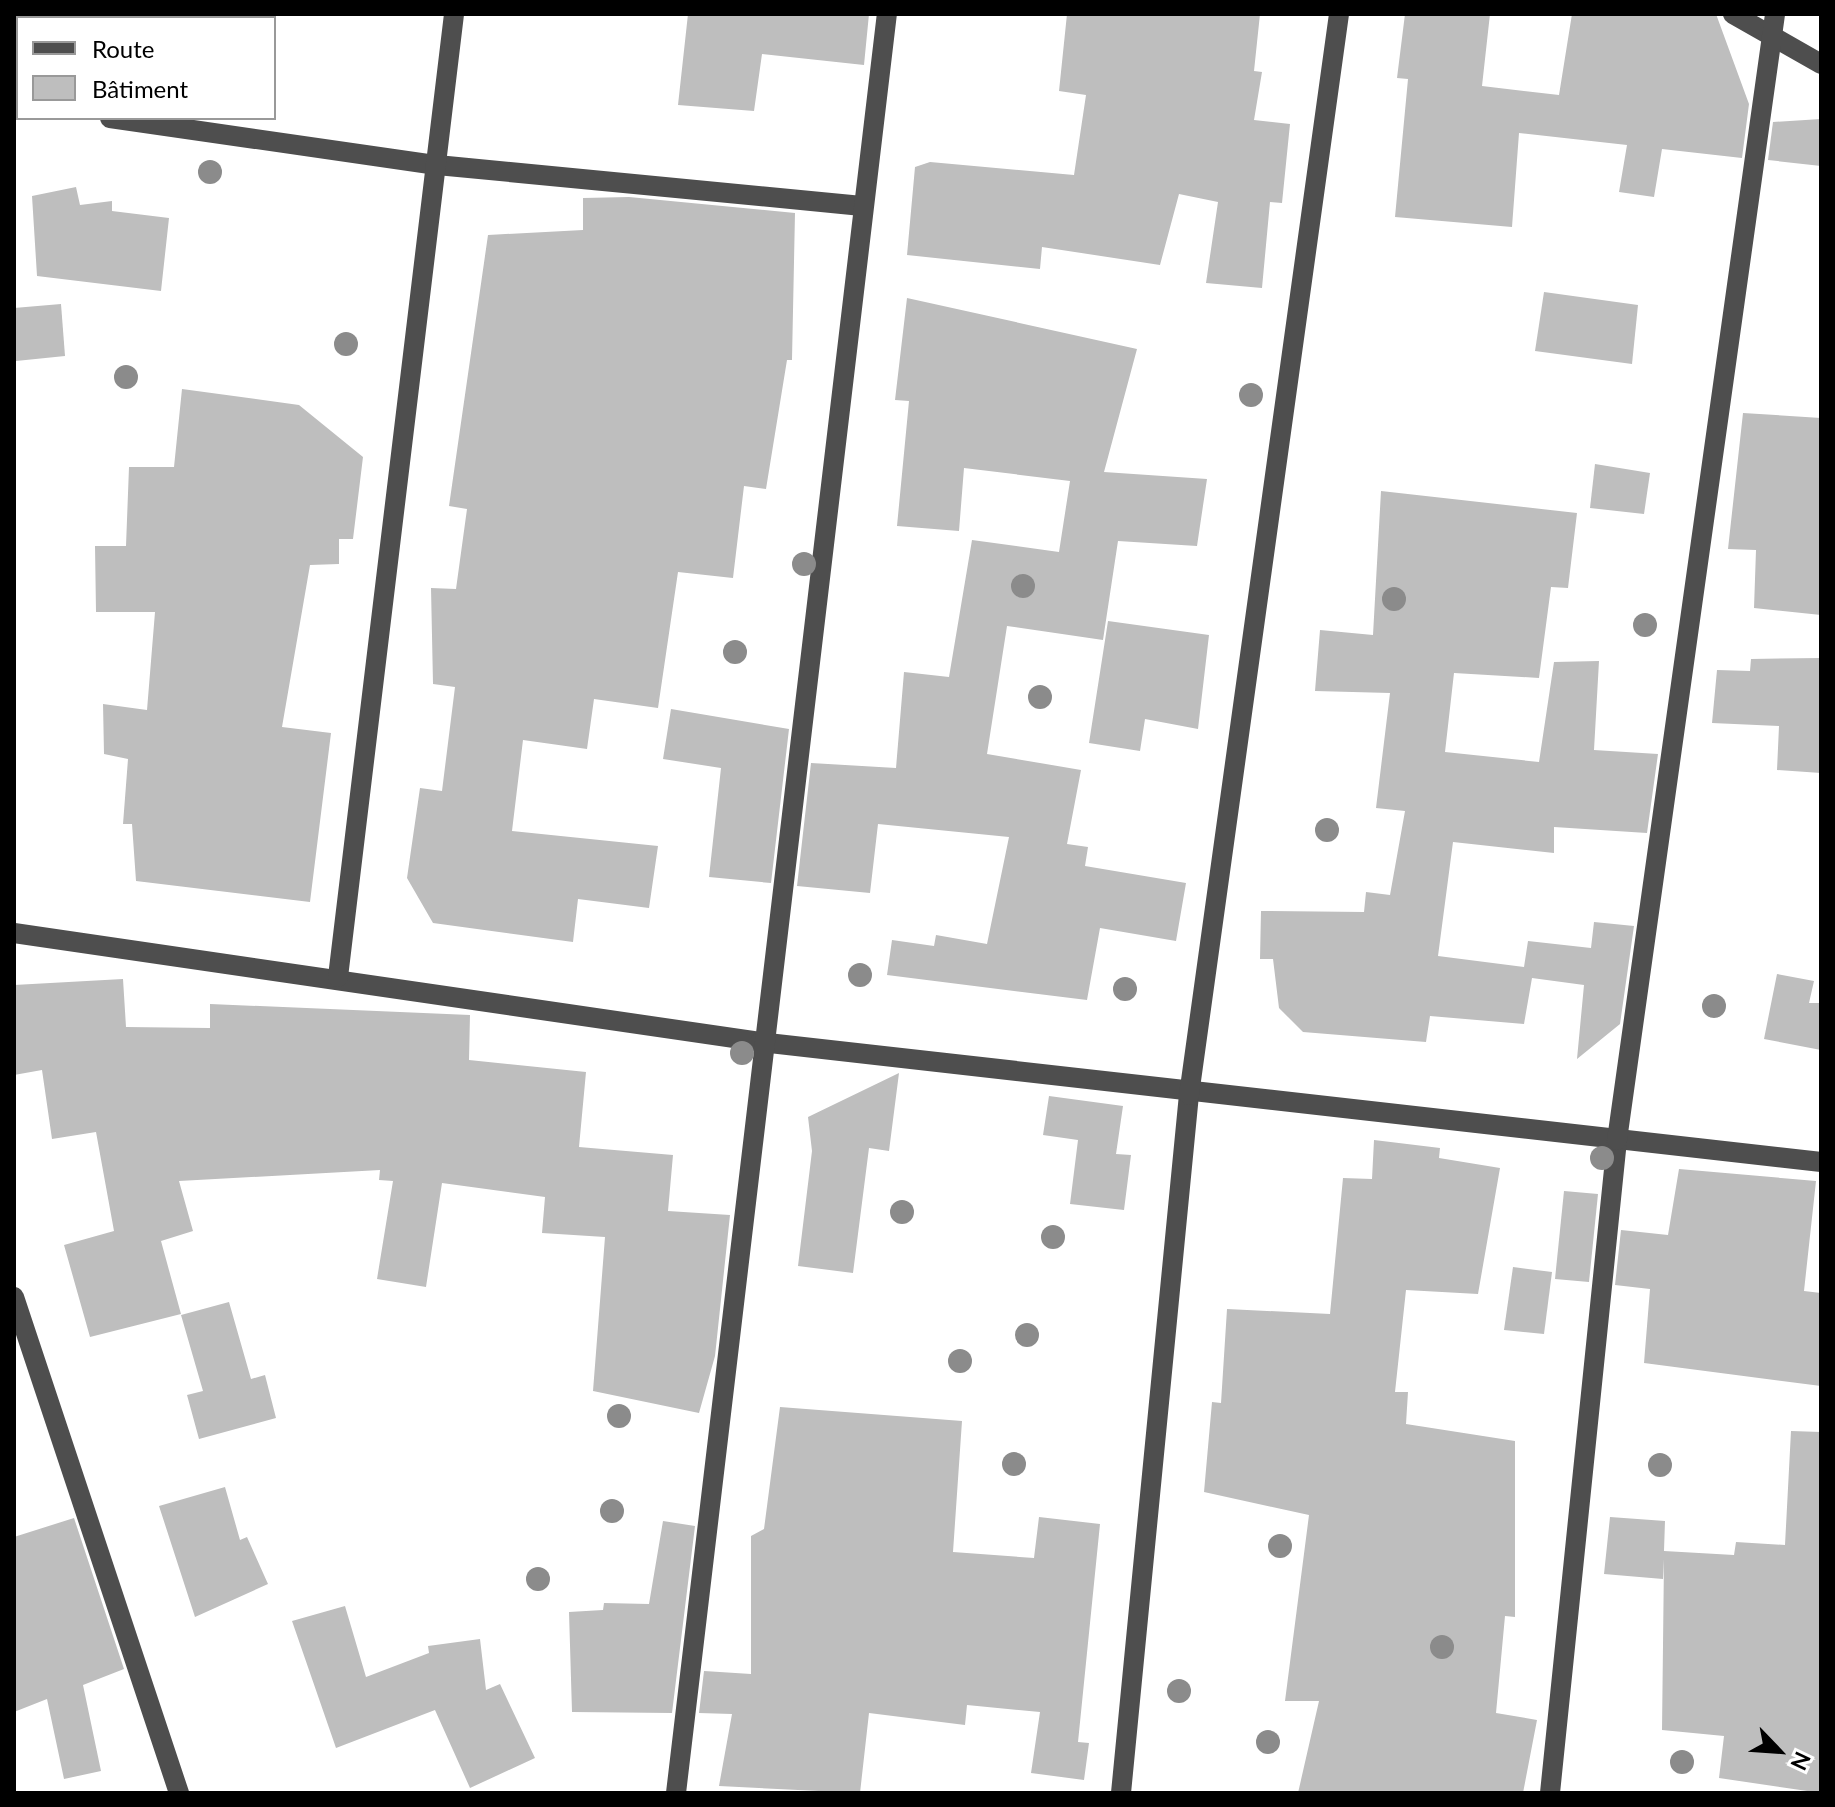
<!DOCTYPE html>
<meta charset="utf-8">
<style>
body{margin:0}
#map{position:relative;width:1835px;height:1807px;overflow:hidden;background:#fff;font-family:Lato,sans-serif}
div>[style]{position:absolute}
.building>*{inset:0;background:#bebebe}
.minor>*{height:20px;margin:-10px;padding:0 10px;transform-origin:10px;border-radius:10px;background:#4e4e4e}
.trees>*{width:24px;height:24px;margin:-12px;border-radius:50%;background:#8b8b8b}
span{translate:-50% -50%;white-space:nowrap;text-align:center;line-height:1.15;-webkit-text-stroke:8px #fff;paint-order:stroke}
.frame{position:absolute;inset:0;border:16px solid #000;pointer-events:none}
.legend{position:absolute;left:16px;top:16px;width:260px;height:104px;box-sizing:border-box;background:#fff;border:2px solid #999;margin:0;padding:10px 14px;list-style:none;font-size:24px;color:#000}
.legend li{display:flex;align-items:center;gap:16px;height:40px}
.legend b{width:40px;border:2px solid #999}
.north{position:absolute;left:1739px;top:1711px;width:80px;height:80px;-webkit-text-stroke:6px #fff;paint-order:stroke;rotate:115deg;font-size:22px;font-weight:700;line-height:32px;text-align:center;color:#000}
.north::after{content:'';display:block;margin:auto;width:28px;height:36px;background:#000;clip-path:polygon(50% 0,100% 100%,50% 72%,0 100%)}
</style>
<div id="map">
<div class="building">
<div style="clip-path:polygon(688px 14px,869px 14px,864px 65px,762px 54px,754px 111px,678px 105px)"></div>
<div style="clip-path:polygon(1067px 14px,1260px 14px,1254px 71px,1262px 72px,1254px 120px,1290px 124px,1282px 203px,1270px 202px,1262px 288px,1206px 283px,1218px 202px,1179px 194px,1160px 265px,1042px 247px,1040px 269px,907px 255px,915px 167px,930px 162px,1074px 175px,1086px 95px,1059px 91px)"></div>
<div style="clip-path:polygon(1405px 14px,1490px 14px,1482px 86px,1559px 95px,1572px 14px,1716px 14px,1749px 104px,1742px 158px,1662px 149px,1654px 197px,1619px 192px,1627px 145px,1519px 133px,1512px 227px,1395px 217px,1408px 79px,1397px 78px)"></div>
<div style="clip-path:polygon(1821px 119px,1821px 166px,1768px 160px,1773px 122px)"></div>
<div style="clip-path:polygon(76px 187px,80px 205px,112px 201px,112px 211px,169px 218px,161px 291px,37px 276px,32px 196px)"></div>
<div style="clip-path:polygon(629px 197px,795px 213px,792px 360px,787px 360px,766px 489px,744px 486px,733px 578px,678px 572px,658px 708px,594px 699px,587px 749px,523px 740px,512px 831px,658px 846px,649px 908px,578px 899px,573px 942px,433px 923px,407px 878px,420px 788px,442px 791px,455px 687px,433px 684px,431px 588px,456px 589px,467px 509px,449px 506px,488px 235px,583px 230px,583px 198px)"></div>
<div style="clip-path:polygon(1544px 292px,1638px 305px,1632px 364px,1535px 351px)"></div>
<div style="clip-path:polygon(907px 298px,1137px 349px,1104px 472px,1207px 479px,1197px 546px,1118px 541px,1103px 640px,1007px 626px,987px 754px,1081px 770px,1067px 844px,1088px 847px,1085px 866px,1186px 883px,1176px 941px,1100px 928px,1087px 1000px,887px 975px,892px 940px,934px 946px,936px 935px,987px 944px,1009px 837px,878px 824px,870px 893px,797px 886px,811px 763px,896px 768px,904px 672px,949px 677px,972px 540px,1059px 552px,1070px 481px,964px 468px,959px 531px,897px 526px,909px 401px,895px 400px)"></div>
<div style="clip-path:polygon(61px 304px,65px 356px,16px 361px,14px 308px)"></div>
<div style="clip-path:polygon(182px 389px,299px 405px,363px 457px,353px 539px,339px 539px,339px 564px,310px 565px,282px 727px,331px 733px,310px 902px,136px 881px,132px 824px,123px 824px,128px 759px,104px 754px,103px 704px,147px 710px,155px 612px,96px 612px,95px 546px,126px 546px,129px 467px,174px 467px)"></div>
<div style="clip-path:polygon(1743px 413px,1821px 418px,1821px 615px,1754px 608px,1756px 550px,1728px 549px)"></div>
<div style="clip-path:polygon(1595px 464px,1650px 473px,1644px 514px,1590px 508px)"></div>
<div style="clip-path:polygon(1381px 491px,1577px 513px,1568px 588px,1551px 587px,1539px 678px,1454px 673px,1445px 752px,1539px 762px,1554px 662px,1599px 661px,1594px 750px,1658px 754px,1647px 833px,1554px 827px,1554px 853px,1453px 842px,1438px 956px,1524px 967px,1528px 941px,1591px 948px,1594px 922px,1634px 926px,1620px 1024px,1577px 1059px,1584px 985px,1532px 978px,1524px 1024px,1430px 1016px,1426px 1042px,1303px 1032px,1279px 1008px,1273px 959px,1260px 959px,1261px 911px,1364px 912px,1366px 892px,1390px 895px,1405px 811px,1376px 808px,1390px 693px,1315px 691px,1320px 630px,1373px 635px)"></div>
<div style="clip-path:polygon(1108px 621px,1209px 635px,1198px 729px,1145px 719px,1140px 751px,1089px 743px)"></div>
<div style="clip-path:polygon(1821px 658px,1821px 773px,1777px 770px,1779px 726px,1712px 723px,1717px 670px,1750px 671px,1751px 659px)"></div>
<div style="clip-path:polygon(671px 709px,789px 729px,771px 883px,709px 877px,721px 768px,663px 759px)"></div>
<div style="clip-path:polygon(1777px 974px,1814px 981px,1809px 1003px,1821px 1003px,1821px 1050px,1764px 1039px)"></div>
<div style="clip-path:polygon(123px 979px,126px 1027px,210px 1028px,210px 1004px,470px 1015px,469px 1060px,586px 1072px,579px 1147px,673px 1155px,668px 1211px,730px 1215px,715px 1356px,699px 1413px,593px 1391px,605px 1237px,542px 1233px,545px 1197px,442px 1183px,426px 1287px,377px 1279px,393px 1181px,379px 1180px,380px 1170px,179px 1181px,193px 1231px,161px 1241px,181px 1314px,90px 1337px,64px 1245px,114px 1231px,96px 1132px,52px 1139px,42px 1070px,14px 1075px,14px 985px)"></div>
<div style="clip-path:polygon(899px 1073px,889px 1151px,869px 1148px,853px 1273px,798px 1266px,812px 1151px,808px 1117px)"></div>
<div style="clip-path:polygon(1049px 1096px,1123px 1106px,1116px 1154px,1131px 1155px,1124px 1210px,1070px 1204px,1078px 1140px,1043px 1135px)"></div>
<div style="clip-path:polygon(1374px 1140px,1440px 1148px,1439px 1158px,1500px 1168px,1478px 1294px,1406px 1290px,1395px 1392px,1408px 1392px,1406px 1424px,1515px 1441px,1515px 1617px,1505px 1616px,1496px 1713px,1537px 1720px,1523px 1793px,1298px 1793px,1319px 1701px,1285px 1701px,1309px 1515px,1204px 1492px,1212px 1402px,1221px 1403px,1227px 1309px,1330px 1314px,1343px 1178px,1372px 1179px)"></div>
<div style="clip-path:polygon(1679px 1169px,1816px 1181px,1804px 1291px,1821px 1293px,1821px 1386px,1644px 1363px,1650px 1289px,1615px 1285px,1621px 1230px,1668px 1235px)"></div>
<div style="clip-path:polygon(1564px 1191px,1598px 1194px,1589px 1282px,1555px 1279px)"></div>
<div style="clip-path:polygon(1513px 1267px,1552px 1272px,1544px 1334px,1504px 1330px)"></div>
<div style="clip-path:polygon(229px 1302px,251px 1379px,265px 1375px,276px 1418px,199px 1439px,187px 1395px,203px 1391px,181px 1315px)"></div>
<div style="clip-path:polygon(780px 1407px,962px 1421px,953px 1552px,1034px 1558px,1039px 1517px,1100px 1524px,1078px 1742px,1089px 1743px,1084px 1780px,1031px 1773px,1040px 1712px,967px 1705px,965px 1725px,869px 1713px,860px 1793px,719px 1786px,732px 1714px,699px 1713px,704px 1671px,751px 1674px,751px 1536px,764px 1529px)"></div>
<div style="clip-path:polygon(1791px 1431px,1821px 1432px,1821px 1793px,1719px 1778px,1724px 1736px,1662px 1730px,1664px 1559px,1663px 1579px,1604px 1574px,1610px 1517px,1665px 1521px,1664px 1551px,1734px 1555px,1736px 1542px,1785px 1545px)"></div>
<div style="clip-path:polygon(225px 1487px,240px 1540px,247px 1537px,268px 1584px,195px 1617px,159px 1506px)"></div>
<div style="clip-path:polygon(74px 1518px,124px 1669px,83px 1685px,101px 1771px,64px 1779px,47px 1699px,14px 1712px,14px 1537px)"></div>
<div style="clip-path:polygon(663px 1521px,695px 1526px,672px 1713px,572px 1712px,569px 1612px,603px 1610px,604px 1603px,649px 1604px)"></div>
<div style="clip-path:polygon(345px 1606px,366px 1677px,429px 1653px,428px 1646px,480px 1639px,486px 1690px,500px 1684px,535px 1758px,470px 1788px,435px 1710px,336px 1748px,292px 1621px)"></div>
</div>
<div class="minor">
<div style="left:1733px;top:14px;width:101px;rotate:29.6deg"></div>
<div style="left:14px;top:104px;width:4px;rotate:14deg"></div>
<div style="left:110px;top:118px;width:330px;rotate:8.2deg"></div>
<div style="left:437px;top:165px;width:427px;rotate:5.5deg"></div>
<div style="left:14px;top:933px;width:754px;rotate:8.31deg"></div>
<div style="left:760px;top:1042px;width:1068px;rotate:6.45deg"></div>
<div style="left:338px;top:977px;width:970px;rotate:-83.13deg"></div>
<div style="left:14px;top:1297px;width:523px;rotate:71.6deg"></div>
<div style="left:676px;top:1793px;width:1791px;rotate:-83.24deg"></div>
<div style="left:1121px;top:1793px;width:701px;rotate:-84.44deg"></div>
<div style="left:1189px;top:1095px;width:1091px;rotate:-82.1deg"></div>
<div style="left:1550px;top:1793px;width:656px;rotate:-84.14deg"></div>
<div style="left:1617px;top:1140px;width:1137px;rotate:-82.01deg"></div>
</div>
<div class="trees">
<div style="left:210px;top:172px"></div>
<div style="left:346px;top:344px"></div>
<div style="left:126px;top:377px"></div>
<div style="left:1251px;top:395px"></div>
<div style="left:804px;top:564px"></div>
<div style="left:1023px;top:586px"></div>
<div style="left:1394px;top:599px"></div>
<div style="left:1645px;top:625px"></div>
<div style="left:735px;top:652px"></div>
<div style="left:1040px;top:697px"></div>
<div style="left:1327px;top:830px"></div>
<div style="left:860px;top:975px"></div>
<div style="left:1125px;top:989px"></div>
<div style="left:1714px;top:1006px"></div>
<div style="left:742px;top:1053px"></div>
<div style="left:1602px;top:1158px"></div>
<div style="left:902px;top:1212px"></div>
<div style="left:1053px;top:1237px"></div>
<div style="left:1027px;top:1335px"></div>
<div style="left:960px;top:1361px"></div>
<div style="left:619px;top:1416px"></div>
<div style="left:1014px;top:1464px"></div>
<div style="left:1660px;top:1465px"></div>
<div style="left:612px;top:1511px"></div>
<div style="left:1280px;top:1546px"></div>
<div style="left:538px;top:1579px"></div>
<div style="left:1442px;top:1647px"></div>
<div style="left:1179px;top:1691px"></div>
<div style="left:1268px;top:1742px"></div>
<div style="left:1682px;top:1762px"></div>
</div>
<div class="frame"></div>
<ul class="legend">
<li><b style="height:10px;background:#4e4e4e"></b>Route</li>
<li><b style="height:22px;background:#bebebe"></b>Bâtiment</li>
</ul>
<div class="north">N</div>
</div>
